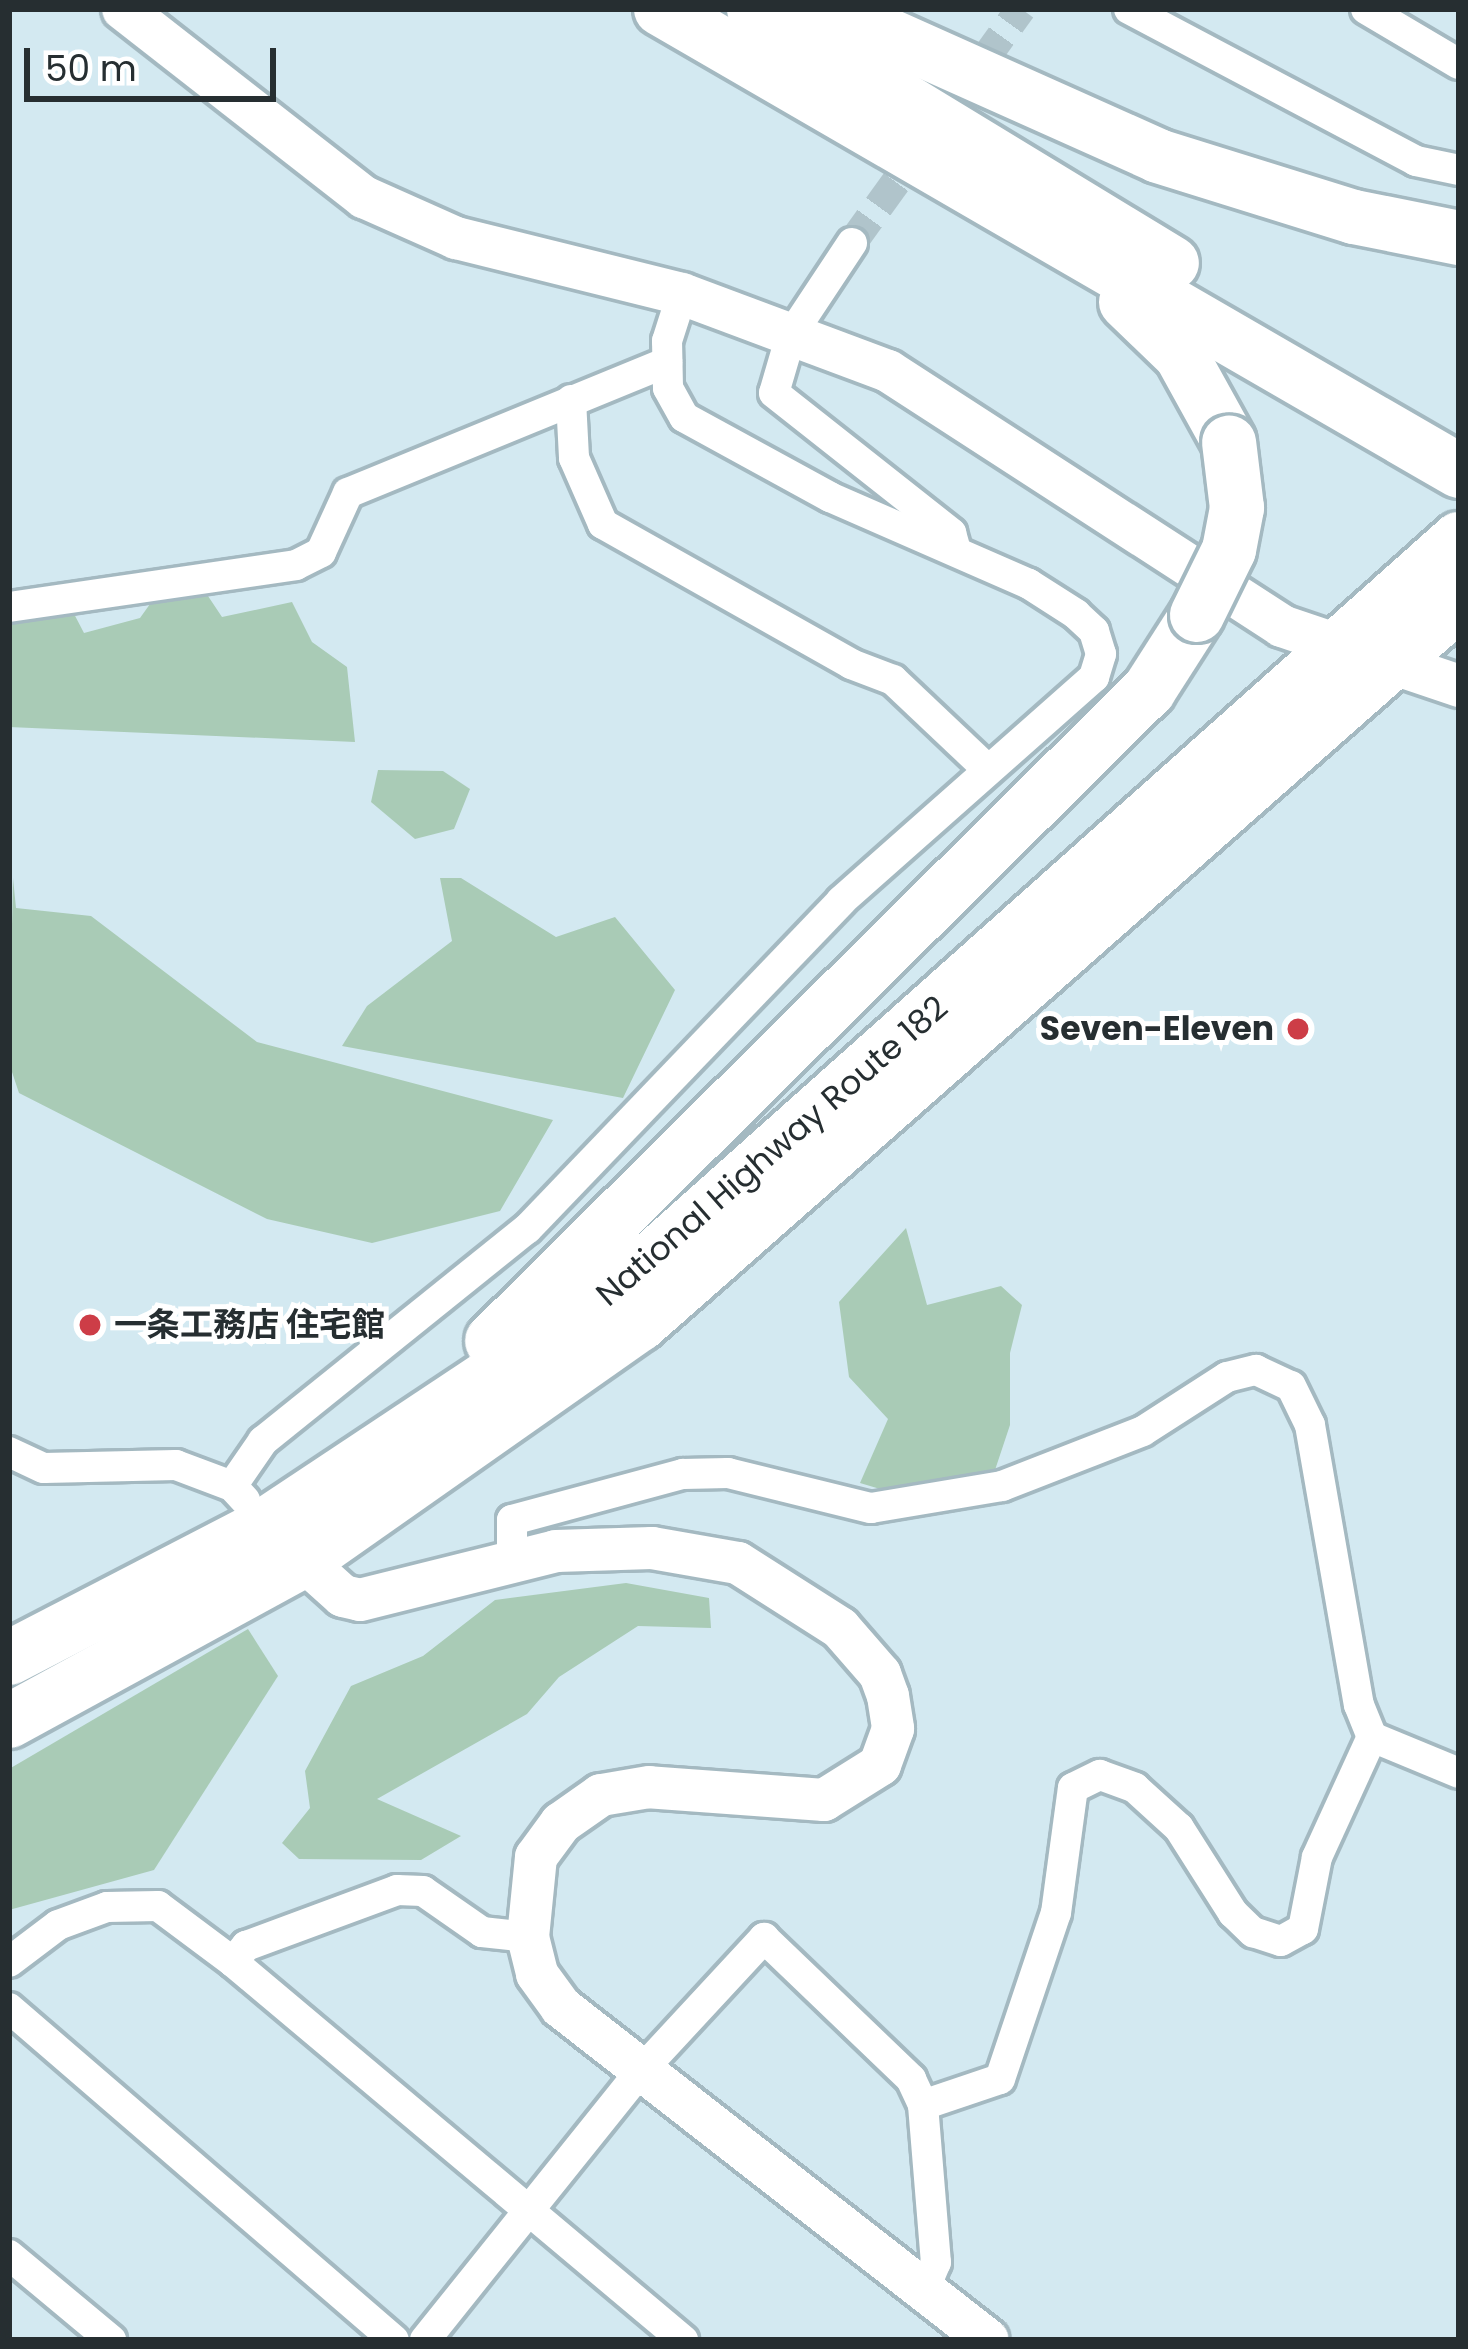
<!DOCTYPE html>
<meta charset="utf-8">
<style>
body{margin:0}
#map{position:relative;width:1468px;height:2349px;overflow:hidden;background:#d3e9f1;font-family:Poppins,"Noto Sans JP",sans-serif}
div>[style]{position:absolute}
.green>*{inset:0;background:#a9cbb6}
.street-tunnel>*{height:30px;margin-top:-15px;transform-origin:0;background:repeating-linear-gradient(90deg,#b0c4cb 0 30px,transparent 0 45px)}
.roads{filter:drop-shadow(3px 0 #a4b9c1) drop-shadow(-3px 0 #a4b9c1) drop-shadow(0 3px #a4b9c1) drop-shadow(0 -3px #a4b9c1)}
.street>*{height:30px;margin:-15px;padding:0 15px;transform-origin:15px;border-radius:15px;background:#fff}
.secondary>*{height:42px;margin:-21px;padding:0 21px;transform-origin:21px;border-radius:21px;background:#fff}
.highway>*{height:54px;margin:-27px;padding:0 27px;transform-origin:27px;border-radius:27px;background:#fff}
.bridges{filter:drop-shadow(3px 0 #a4b9c1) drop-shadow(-3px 0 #a4b9c1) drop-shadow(0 3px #a4b9c1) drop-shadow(0 -3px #a4b9c1)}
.highway-bridge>*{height:54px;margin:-27px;padding:0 27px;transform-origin:27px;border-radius:27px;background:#fff}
.dots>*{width:33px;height:33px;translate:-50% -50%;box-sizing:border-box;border:6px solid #fff;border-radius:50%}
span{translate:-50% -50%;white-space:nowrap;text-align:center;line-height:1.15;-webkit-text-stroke:10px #fff;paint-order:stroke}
.poi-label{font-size:33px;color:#262e31;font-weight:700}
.right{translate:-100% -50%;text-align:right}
.left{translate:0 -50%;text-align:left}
.street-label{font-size:33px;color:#262e31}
.frame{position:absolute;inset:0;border:12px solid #262e31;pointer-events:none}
.scale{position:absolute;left:24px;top:48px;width:252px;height:54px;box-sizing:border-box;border:6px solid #262e31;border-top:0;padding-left:15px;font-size:36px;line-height:42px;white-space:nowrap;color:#262e31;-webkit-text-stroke:9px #fff;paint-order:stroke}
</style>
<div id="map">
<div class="green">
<div style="clip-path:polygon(208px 596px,222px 617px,292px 602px,312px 642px,347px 667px,355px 742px,9px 727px,9px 623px,72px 610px,84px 633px,140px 618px,150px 604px)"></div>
<div style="clip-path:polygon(378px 770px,443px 771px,470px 789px,454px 829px,415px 839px,371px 802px)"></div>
<div style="clip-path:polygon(13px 878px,16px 908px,91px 916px,257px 1042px,553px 1120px,500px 1211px,372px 1243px,267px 1219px,19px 1093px,9px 1063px)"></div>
<div style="clip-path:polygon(440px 878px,461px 878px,556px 937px,615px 917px,675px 990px,623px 1098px,342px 1046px,367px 1006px,452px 941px)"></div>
<div style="clip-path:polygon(906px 1228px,927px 1305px,1001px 1286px,1022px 1305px,1010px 1353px,1010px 1425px,992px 1479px,907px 1497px,860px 1483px,888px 1419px,849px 1377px,839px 1302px)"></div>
<div style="clip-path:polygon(626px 1583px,709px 1598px,711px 1628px,638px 1626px,559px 1677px,527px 1714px,377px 1799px,461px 1836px,421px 1860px,299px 1859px,282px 1843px,310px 1808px,305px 1771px,351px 1686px,423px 1656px,495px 1600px)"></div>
<div style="clip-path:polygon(248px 1629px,278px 1676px,154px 1870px,9px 1910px,9px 1769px)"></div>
</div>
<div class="street-tunnel">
<div style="left:852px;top:243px;width:289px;rotate:-54.2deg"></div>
</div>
<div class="roads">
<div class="street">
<div style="left:1129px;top:9px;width:325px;rotate:27.9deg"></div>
<div style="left:1416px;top:161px;width:44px;rotate:11.8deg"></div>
<div style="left:1366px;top:9px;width:108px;rotate:30.6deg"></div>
<div style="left:852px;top:243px;width:110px;rotate:123.5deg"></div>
<div style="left:791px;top:335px;width:60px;rotate:106.3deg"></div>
<div style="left:774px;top:393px;width:226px;rotate:38.3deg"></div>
<div style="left:951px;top:533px;width:15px;rotate:74deg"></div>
<div style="left:571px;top:400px;width:58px;rotate:87deg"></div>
<div style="left:574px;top:458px;width:72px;rotate:66.3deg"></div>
<div style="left:603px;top:524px;width:285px;rotate:29.4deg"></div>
<div style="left:851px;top:664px;width:45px;rotate:20.9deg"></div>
<div style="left:893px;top:680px;width:129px;rotate:43.4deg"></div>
<div style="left:9px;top:607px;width:290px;rotate:-8.3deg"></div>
<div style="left:296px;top:565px;width:28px;rotate:-27deg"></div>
<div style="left:321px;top:552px;width:65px;rotate:-65.4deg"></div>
<div style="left:348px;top:493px;width:345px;rotate:-22.3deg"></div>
<div style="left:9px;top:1452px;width:38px;rotate:25deg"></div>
<div style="left:44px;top:1468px;width:132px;rotate:-1.3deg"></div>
<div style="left:176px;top:1465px;width:60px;rotate:20.6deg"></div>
<div style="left:232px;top:1486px;width:19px;rotate:47deg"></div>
<div style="left:232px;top:1486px;width:55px;rotate:-55.4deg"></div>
<div style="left:263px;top:1441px;width:339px;rotate:-38.8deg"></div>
<div style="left:527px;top:1229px;width:454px;rotate:-46.2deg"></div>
<div style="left:841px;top:901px;width:338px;rotate:-41.5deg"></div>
<div style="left:1094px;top:677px;width:24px;rotate:-73deg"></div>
<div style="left:1101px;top:654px;width:24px;rotate:-107deg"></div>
<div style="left:1094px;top:631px;width:25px;rotate:-137deg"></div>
<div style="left:1076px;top:614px;width:56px;rotate:-147.4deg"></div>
<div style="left:1029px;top:584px;width:217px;rotate:-156.4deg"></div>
<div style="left:830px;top:497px;width:166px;rotate:-151.3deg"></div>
<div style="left:684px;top:417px;width:33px;rotate:-119deg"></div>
<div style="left:668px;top:388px;width:47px;rotate:-91.2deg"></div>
<div style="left:667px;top:341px;width:49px;rotate:-72.3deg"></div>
<div style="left:512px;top:1561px;width:41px;rotate:-90deg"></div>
<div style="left:512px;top:1520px;width:177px;rotate:-15.1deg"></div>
<div style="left:683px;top:1474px;width:45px;rotate:-1.3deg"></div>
<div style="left:728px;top:1473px;width:147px;rotate:13.8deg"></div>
<div style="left:871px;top:1508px;width:133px;rotate:-9.5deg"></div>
<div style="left:1002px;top:1486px;width:151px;rotate:-21.3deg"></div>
<div style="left:1143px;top:1431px;width:100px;rotate:-32.7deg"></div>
<div style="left:1227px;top:1377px;width:30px;rotate:-14deg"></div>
<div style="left:1256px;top:1370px;width:38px;rotate:25deg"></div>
<div style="left:1291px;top:1386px;width:43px;rotate:64deg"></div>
<div style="left:1310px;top:1425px;width:284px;rotate:80.1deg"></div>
<div style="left:1359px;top:1705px;width:35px;rotate:68deg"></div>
<div style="left:1372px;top:1737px;width:94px;rotate:22.5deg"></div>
<div style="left:9px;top:1962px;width:61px;rotate:-37.1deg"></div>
<div style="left:58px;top:1925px;width:52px;rotate:-20.2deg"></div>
<div style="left:107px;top:1907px;width:51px;rotate:-1.1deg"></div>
<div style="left:158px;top:1906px;width:94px;rotate:36.7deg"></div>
<div style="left:233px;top:1962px;width:21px;rotate:-51deg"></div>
<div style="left:246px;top:1946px;width:161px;rotate:-20.3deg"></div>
<div style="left:397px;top:1890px;width:26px;rotate:2deg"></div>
<div style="left:423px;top:1891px;width:72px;rotate:34.8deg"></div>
<div style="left:482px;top:1932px;width:46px;rotate:6.2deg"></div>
<div style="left:233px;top:1962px;width:588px;rotate:40.03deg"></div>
<div style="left:9px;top:2008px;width:508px;rotate:40.77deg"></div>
<div style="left:923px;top:2105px;width:81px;rotate:-18.7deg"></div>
<div style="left:1000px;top:2079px;width:175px;rotate:-71.4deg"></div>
<div style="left:1056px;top:1913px;width:126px;rotate:-82.3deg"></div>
<div style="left:1073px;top:1788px;width:30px;rotate:-26deg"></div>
<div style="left:1100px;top:1775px;width:37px;rotate:20deg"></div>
<div style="left:1135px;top:1788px;width:59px;rotate:42.3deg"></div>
<div style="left:1179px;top:1828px;width:101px;rotate:57.6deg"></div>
<div style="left:1233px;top:1913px;width:28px;rotate:44deg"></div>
<div style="left:1253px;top:1932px;width:29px;rotate:18deg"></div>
<div style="left:1281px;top:1941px;width:25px;rotate:-29deg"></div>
<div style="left:1303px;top:1929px;width:73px;rotate:-79deg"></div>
<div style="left:1317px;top:1857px;width:132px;rotate:-65.4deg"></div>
<div style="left:9px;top:2255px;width:133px;rotate:39.8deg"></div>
<div style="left:425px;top:2340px;width:344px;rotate:-51.3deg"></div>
<div style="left:640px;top:2072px;width:183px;rotate:-47.2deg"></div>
<div style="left:764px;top:1938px;width:204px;rotate:43.8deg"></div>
<div style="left:911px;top:2079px;width:29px;rotate:65deg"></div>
<div style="left:923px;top:2105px;width:158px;rotate:85.3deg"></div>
<div style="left:936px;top:2262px;width:30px;rotate:113deg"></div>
</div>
<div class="secondary">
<div style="left:123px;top:9px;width:306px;rotate:38deg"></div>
<div style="left:364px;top:197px;width:101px;rotate:24deg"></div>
<div style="left:456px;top:238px;width:233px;rotate:13.9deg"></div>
<div style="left:682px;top:294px;width:220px;rotate:20.5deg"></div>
<div style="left:888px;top:371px;width:469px;rotate:32.9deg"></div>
<div style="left:1282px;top:626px;width:187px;rotate:18.7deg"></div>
<div style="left:284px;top:1543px;width:79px;rotate:41.9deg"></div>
<div style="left:343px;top:1596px;width:17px;rotate:13deg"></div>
<div style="left:360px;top:1600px;width:202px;rotate:-14deg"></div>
<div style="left:556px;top:1551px;width:96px;rotate:-1.8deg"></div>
<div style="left:652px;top:1548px;width:87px;rotate:9.9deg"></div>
<div style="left:738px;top:1563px;width:121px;rotate:32.5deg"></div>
<div style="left:840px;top:1628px;width:61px;rotate:49deg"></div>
<div style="left:880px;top:1674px;width:23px;rotate:70deg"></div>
<div style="left:888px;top:1696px;width:33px;rotate:81deg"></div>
<div style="left:893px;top:1729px;width:38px;rotate:110deg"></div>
<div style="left:880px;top:1765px;width:66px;rotate:148deg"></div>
<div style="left:824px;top:1800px;width:175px;rotate:-175.8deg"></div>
<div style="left:649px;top:1787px;width:49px;rotate:170.5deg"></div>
<div style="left:601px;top:1795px;width:49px;rotate:145deg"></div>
<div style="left:561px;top:1823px;width:42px;rotate:126.3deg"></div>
<div style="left:536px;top:1857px;width:80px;rotate:95.7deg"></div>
<div style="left:528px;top:1937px;width:38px;rotate:76deg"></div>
<div style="left:537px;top:1974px;width:41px;rotate:54deg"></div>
<div style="left:561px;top:2007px;width:541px;rotate:37.95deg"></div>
</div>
<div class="highway">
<div style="left:661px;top:9px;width:922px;rotate:30.07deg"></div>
<div style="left:754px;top:9px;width:489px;rotate:31.3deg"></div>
<div style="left:830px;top:9px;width:359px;rotate:24.1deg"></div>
<div style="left:1158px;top:156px;width:205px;rotate:17.3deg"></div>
<div style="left:1354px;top:217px;width:107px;rotate:11.3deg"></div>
<div style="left:1126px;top:302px;width:76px;rotate:43.9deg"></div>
<div style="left:1181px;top:355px;width:99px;rotate:61.1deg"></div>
<div style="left:492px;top:1341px;width:925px;rotate:-44.74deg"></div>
<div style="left:1149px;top:690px;width:89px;rotate:-57.4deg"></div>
<div style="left:9px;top:1658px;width:291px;rotate:-27.4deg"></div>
<div style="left:267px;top:1524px;width:410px;rotate:-33.6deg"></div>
<div style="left:609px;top:1297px;width:1139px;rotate:-41.73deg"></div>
<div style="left:9px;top:1721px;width:332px;rotate:-28.6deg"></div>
<div style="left:301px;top:1562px;width:414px;rotate:-35.1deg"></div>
<div style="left:640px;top:1324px;width:1091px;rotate:-41.36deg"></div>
</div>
</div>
<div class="bridges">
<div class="highway-bridge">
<div style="left:1197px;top:615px;width:72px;rotate:-63.8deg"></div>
<div style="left:1229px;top:550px;width:43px;rotate:-79.2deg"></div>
<div style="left:1237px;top:508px;width:66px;rotate:-96.9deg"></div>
</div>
</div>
<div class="dots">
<div style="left:1298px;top:1029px;background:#cd3d47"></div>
<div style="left:90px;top:1325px;background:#cd3d47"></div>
</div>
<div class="poi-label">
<span class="right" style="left:1274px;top:1029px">Seven-Eleven</span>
<span class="left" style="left:114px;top:1325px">一条工務店 住宅館</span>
</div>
<div class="street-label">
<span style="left:772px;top:1151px;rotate:-41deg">National Highway Route 182</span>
</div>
<div class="frame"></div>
<div class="scale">50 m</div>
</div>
